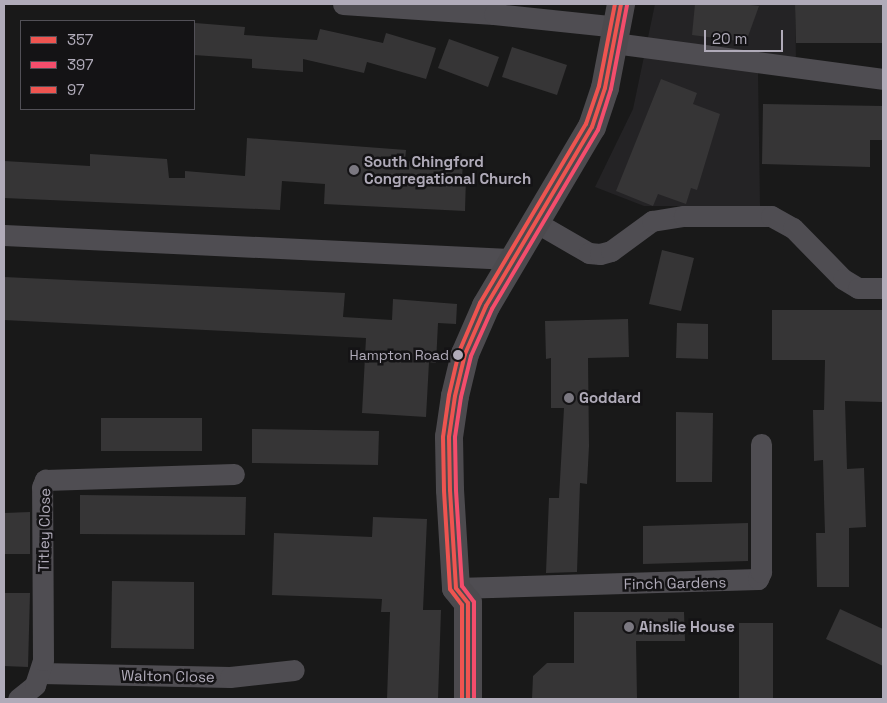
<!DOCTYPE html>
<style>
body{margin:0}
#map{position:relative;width:887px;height:703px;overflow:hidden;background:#191919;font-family:"Space Grotesk",sans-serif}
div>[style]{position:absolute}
.built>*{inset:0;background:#242325}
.building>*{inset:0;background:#363536}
.minor>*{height:21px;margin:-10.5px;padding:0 10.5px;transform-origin:10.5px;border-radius:10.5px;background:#4f4d52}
.primary>*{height:28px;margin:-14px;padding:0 14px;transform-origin:14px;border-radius:14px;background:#4c4a4e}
.bus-1>*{height:4px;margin:-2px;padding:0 2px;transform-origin:2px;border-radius:2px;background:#ee5450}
.bus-2>*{height:4px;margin:-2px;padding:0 2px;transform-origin:2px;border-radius:2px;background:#f44d6c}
.bus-3>*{height:4px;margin:-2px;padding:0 2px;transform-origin:2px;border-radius:2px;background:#ee5450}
.dots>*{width:14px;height:14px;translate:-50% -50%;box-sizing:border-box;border:2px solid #141315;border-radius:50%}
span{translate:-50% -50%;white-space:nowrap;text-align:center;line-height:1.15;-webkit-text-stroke:5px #141315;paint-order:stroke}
.bus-label{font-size:14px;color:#b0abb9}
.right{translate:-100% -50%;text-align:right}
.poi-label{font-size:15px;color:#b0abb9;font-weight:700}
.left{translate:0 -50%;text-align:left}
.street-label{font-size:15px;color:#b0abb9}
.frame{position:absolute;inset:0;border:5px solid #b0abb9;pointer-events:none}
.legend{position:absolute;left:20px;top:20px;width:175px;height:90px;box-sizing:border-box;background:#141315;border:1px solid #525057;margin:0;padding:6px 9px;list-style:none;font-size:15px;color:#b0abb9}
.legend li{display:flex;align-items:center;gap:10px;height:25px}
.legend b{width:25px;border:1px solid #525057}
.scale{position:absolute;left:704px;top:30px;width:79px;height:22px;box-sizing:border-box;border:2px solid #b0abb9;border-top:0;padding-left:6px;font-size:15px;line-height:18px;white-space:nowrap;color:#b0abb9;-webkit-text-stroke:4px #141315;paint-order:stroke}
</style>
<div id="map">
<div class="built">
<div style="clip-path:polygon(655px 4px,795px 4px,796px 60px,758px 72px,760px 206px,644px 206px,595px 187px,633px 109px)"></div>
</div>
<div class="building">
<div style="clip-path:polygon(695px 4px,742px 4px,759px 6px,746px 42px,692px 35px)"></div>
<div style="clip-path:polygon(795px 4px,883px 4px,883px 43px,796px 43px)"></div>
<div style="clip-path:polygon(195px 23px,245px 27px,244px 35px,317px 40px,320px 29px,383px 43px,386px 33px,436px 48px,426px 79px,367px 62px,364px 73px,303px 59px,303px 72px,252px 68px,252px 59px,194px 55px)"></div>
<div style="clip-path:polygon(449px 39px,499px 57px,488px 87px,438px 68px)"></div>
<div style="clip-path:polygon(512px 47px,567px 65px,557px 95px,502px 77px)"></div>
<div style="clip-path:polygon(661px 79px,697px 93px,693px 104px,720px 114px,697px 190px,691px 188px,686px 204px,658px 194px,653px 206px,616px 191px)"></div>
<div style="clip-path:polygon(763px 104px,883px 106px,883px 140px,870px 140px,870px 167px,762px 164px)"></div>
<div style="clip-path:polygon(247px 138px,406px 150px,405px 161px,463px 164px,462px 177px,466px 177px,465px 211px,324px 204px,325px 184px,282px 181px,280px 210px,4px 198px,4px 161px,90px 166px,90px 154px,167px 159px,169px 178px,185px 178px,185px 171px,245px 176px)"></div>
<div style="clip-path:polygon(662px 250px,694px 258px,681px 311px,649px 304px)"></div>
<div style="clip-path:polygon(4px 277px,345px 293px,343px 317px,392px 320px,393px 299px,457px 304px,456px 324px,438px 323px,436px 363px,429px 362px,426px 417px,362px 413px,366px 338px,4px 320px)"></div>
<div style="clip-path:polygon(772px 310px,883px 310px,883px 402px,845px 401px,847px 469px,864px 468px,866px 527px,849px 528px,849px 587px,817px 587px,816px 533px,825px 533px,824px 499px,823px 460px,814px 461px,813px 410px,824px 410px,825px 360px,772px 360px)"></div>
<div style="clip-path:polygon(628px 319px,629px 357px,588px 358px,589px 446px,587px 484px,580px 483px,577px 572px,546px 573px,549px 498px,559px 498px,564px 408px,551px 408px,551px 358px,546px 359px,545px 321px)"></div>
<div style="clip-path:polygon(677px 323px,708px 324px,708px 359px,676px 358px)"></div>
<div style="clip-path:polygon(676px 412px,713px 413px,712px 482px,676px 482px)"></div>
<div style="clip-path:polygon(101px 418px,202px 418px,202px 451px,101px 451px)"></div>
<div style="clip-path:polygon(252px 429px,379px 431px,378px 465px,252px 463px)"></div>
<div style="clip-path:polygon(80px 495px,246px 497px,245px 535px,80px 534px)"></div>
<div style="clip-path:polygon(30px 512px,30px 554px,4px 554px,4px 513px)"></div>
<div style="clip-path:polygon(373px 517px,427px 519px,423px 610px,441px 610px,438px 699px,387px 699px,390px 612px,381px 612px,382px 599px,272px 595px,274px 533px,372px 537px)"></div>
<div style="clip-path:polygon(748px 523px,748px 561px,643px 564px,643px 526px)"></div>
<div style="clip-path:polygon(112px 581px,194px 582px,194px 649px,111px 648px)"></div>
<div style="clip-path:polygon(4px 593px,30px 593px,28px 667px,4px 666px)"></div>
<div style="clip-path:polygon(840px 609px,883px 629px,883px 666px,826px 639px)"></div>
<div style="clip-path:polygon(574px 612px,684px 612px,685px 641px,636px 641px,637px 699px,532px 699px,533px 676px,547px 663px,574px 663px)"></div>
<div style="clip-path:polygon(739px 623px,773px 623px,773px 699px,739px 699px)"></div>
</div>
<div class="minor">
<div style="left:343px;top:4px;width:151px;rotate:3.8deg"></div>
<div style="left:494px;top:14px;width:125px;rotate:6deg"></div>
<div style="left:614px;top:43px;width:271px;rotate:7.6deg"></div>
<div style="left:537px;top:223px;width:60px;rotate:30deg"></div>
<div style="left:589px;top:253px;width:11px;rotate:5deg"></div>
<div style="left:600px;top:254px;width:11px;rotate:-15deg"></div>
<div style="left:611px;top:251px;width:51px;rotate:-36.2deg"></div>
<div style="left:652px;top:221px;width:32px;rotate:-9deg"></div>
<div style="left:684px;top:216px;width:87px"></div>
<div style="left:771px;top:216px;width:25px;rotate:29deg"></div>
<div style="left:793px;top:228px;width:71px;rotate:45.6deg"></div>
<div style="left:843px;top:279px;width:17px;rotate:31deg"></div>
<div style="left:858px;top:288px;width:25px"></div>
<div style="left:4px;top:235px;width:508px;rotate:2.71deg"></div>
<div style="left:456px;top:588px;width:302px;rotate:-1.7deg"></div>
<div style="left:758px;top:579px;width:8px;rotate:-67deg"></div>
<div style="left:761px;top:572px;width:128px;rotate:-90deg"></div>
<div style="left:41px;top:673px;width:189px;rotate:1.2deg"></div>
<div style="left:230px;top:677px;width:64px;rotate:-6.2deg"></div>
<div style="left:18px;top:699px;width:22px;rotate:-39deg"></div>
<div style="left:35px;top:685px;width:26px;rotate:-72deg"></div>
<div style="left:43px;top:660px;width:173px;rotate:-90.3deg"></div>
<div style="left:42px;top:487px;width:8px;rotate:-67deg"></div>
<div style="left:45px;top:480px;width:189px;rotate:-1.8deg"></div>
</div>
<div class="primary">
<div style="left:468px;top:699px;width:96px;rotate:-90deg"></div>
<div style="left:468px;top:603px;width:19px;rotate:-129deg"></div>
<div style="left:456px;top:588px;width:98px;rotate:-93.5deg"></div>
<div style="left:450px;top:490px;width:53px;rotate:-91.1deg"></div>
<div style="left:449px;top:437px;width:41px;rotate:-81.7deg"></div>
<div style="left:455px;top:396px;width:43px;rotate:-76.6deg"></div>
<div style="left:465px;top:354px;width:52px;rotate:-66.4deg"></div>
<div style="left:486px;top:306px;width:208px;rotate:-59.4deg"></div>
<div style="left:592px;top:127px;width:41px;rotate:-71.6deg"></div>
<div style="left:605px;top:88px;width:86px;rotate:-79.2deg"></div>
</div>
<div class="bus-1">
<div style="left:468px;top:699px;width:96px;rotate:-90deg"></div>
<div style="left:468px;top:603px;width:19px;rotate:-129deg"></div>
<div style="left:456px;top:588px;width:98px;rotate:-93.5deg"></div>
<div style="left:450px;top:490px;width:53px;rotate:-91.1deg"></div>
<div style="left:449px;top:437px;width:41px;rotate:-81.7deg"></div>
<div style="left:455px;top:396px;width:43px;rotate:-76.6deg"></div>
<div style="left:465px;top:354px;width:52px;rotate:-66.4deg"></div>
<div style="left:486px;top:306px;width:208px;rotate:-59.4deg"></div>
<div style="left:592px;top:127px;width:41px;rotate:-71.6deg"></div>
<div style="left:605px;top:88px;width:86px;rotate:-79.2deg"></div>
</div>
<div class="bus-2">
<div style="left:474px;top:699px;width:97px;rotate:-90deg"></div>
<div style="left:474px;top:602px;width:20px;rotate:-127deg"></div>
<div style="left:462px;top:586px;width:96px;rotate:-93.6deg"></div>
<div style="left:456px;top:490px;width:53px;rotate:-91.1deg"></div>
<div style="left:455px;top:437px;width:40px;rotate:-81.5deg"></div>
<div style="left:461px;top:397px;width:42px;rotate:-76.3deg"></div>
<div style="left:471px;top:356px;width:51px;rotate:-65.9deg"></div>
<div style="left:492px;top:309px;width:208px;rotate:-59.4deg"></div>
<div style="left:598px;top:130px;width:43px;rotate:-72.4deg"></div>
<div style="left:611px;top:89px;width:86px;rotate:-79.2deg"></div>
</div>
<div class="bus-3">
<div style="left:462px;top:699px;width:94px;rotate:-90deg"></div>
<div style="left:462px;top:605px;width:20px;rotate:-127deg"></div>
<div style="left:450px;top:589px;width:99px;rotate:-93.5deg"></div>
<div style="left:444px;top:490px;width:53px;rotate:-91.1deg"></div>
<div style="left:443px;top:437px;width:42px;rotate:-81.9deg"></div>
<div style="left:449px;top:395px;width:44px;rotate:-76.9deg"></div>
<div style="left:459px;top:352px;width:53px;rotate:-66.8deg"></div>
<div style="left:480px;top:303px;width:208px;rotate:-59.4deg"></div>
<div style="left:586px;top:124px;width:40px;rotate:-71.1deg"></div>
<div style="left:599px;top:86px;width:84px;rotate:-79deg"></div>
</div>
<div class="dots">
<div style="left:354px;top:170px;background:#7b7881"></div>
<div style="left:458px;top:355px;background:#b0abb9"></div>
<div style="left:569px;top:398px;background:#7b7881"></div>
<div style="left:629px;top:627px;background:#7b7881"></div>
</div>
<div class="bus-label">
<span class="right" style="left:449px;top:355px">Hampton Road</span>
</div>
<div class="poi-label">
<span class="left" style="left:364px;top:170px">South Chingford<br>Congregational Church</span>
<span class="left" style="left:579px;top:398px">Goddard</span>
<span class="left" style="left:639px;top:627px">Ainslie House</span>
</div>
<div class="street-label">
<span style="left:44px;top:530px;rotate:-89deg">Titley Close</span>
<span style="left:675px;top:583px;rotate:-1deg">Finch Gardens</span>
<span style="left:168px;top:676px;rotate:1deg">Walton Close</span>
</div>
<div class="frame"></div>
<ul class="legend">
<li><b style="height:6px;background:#ee5450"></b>357</li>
<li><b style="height:6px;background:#f44d6c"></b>397</li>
<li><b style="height:6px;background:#ee5450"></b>97</li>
</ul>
<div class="scale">20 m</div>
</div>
